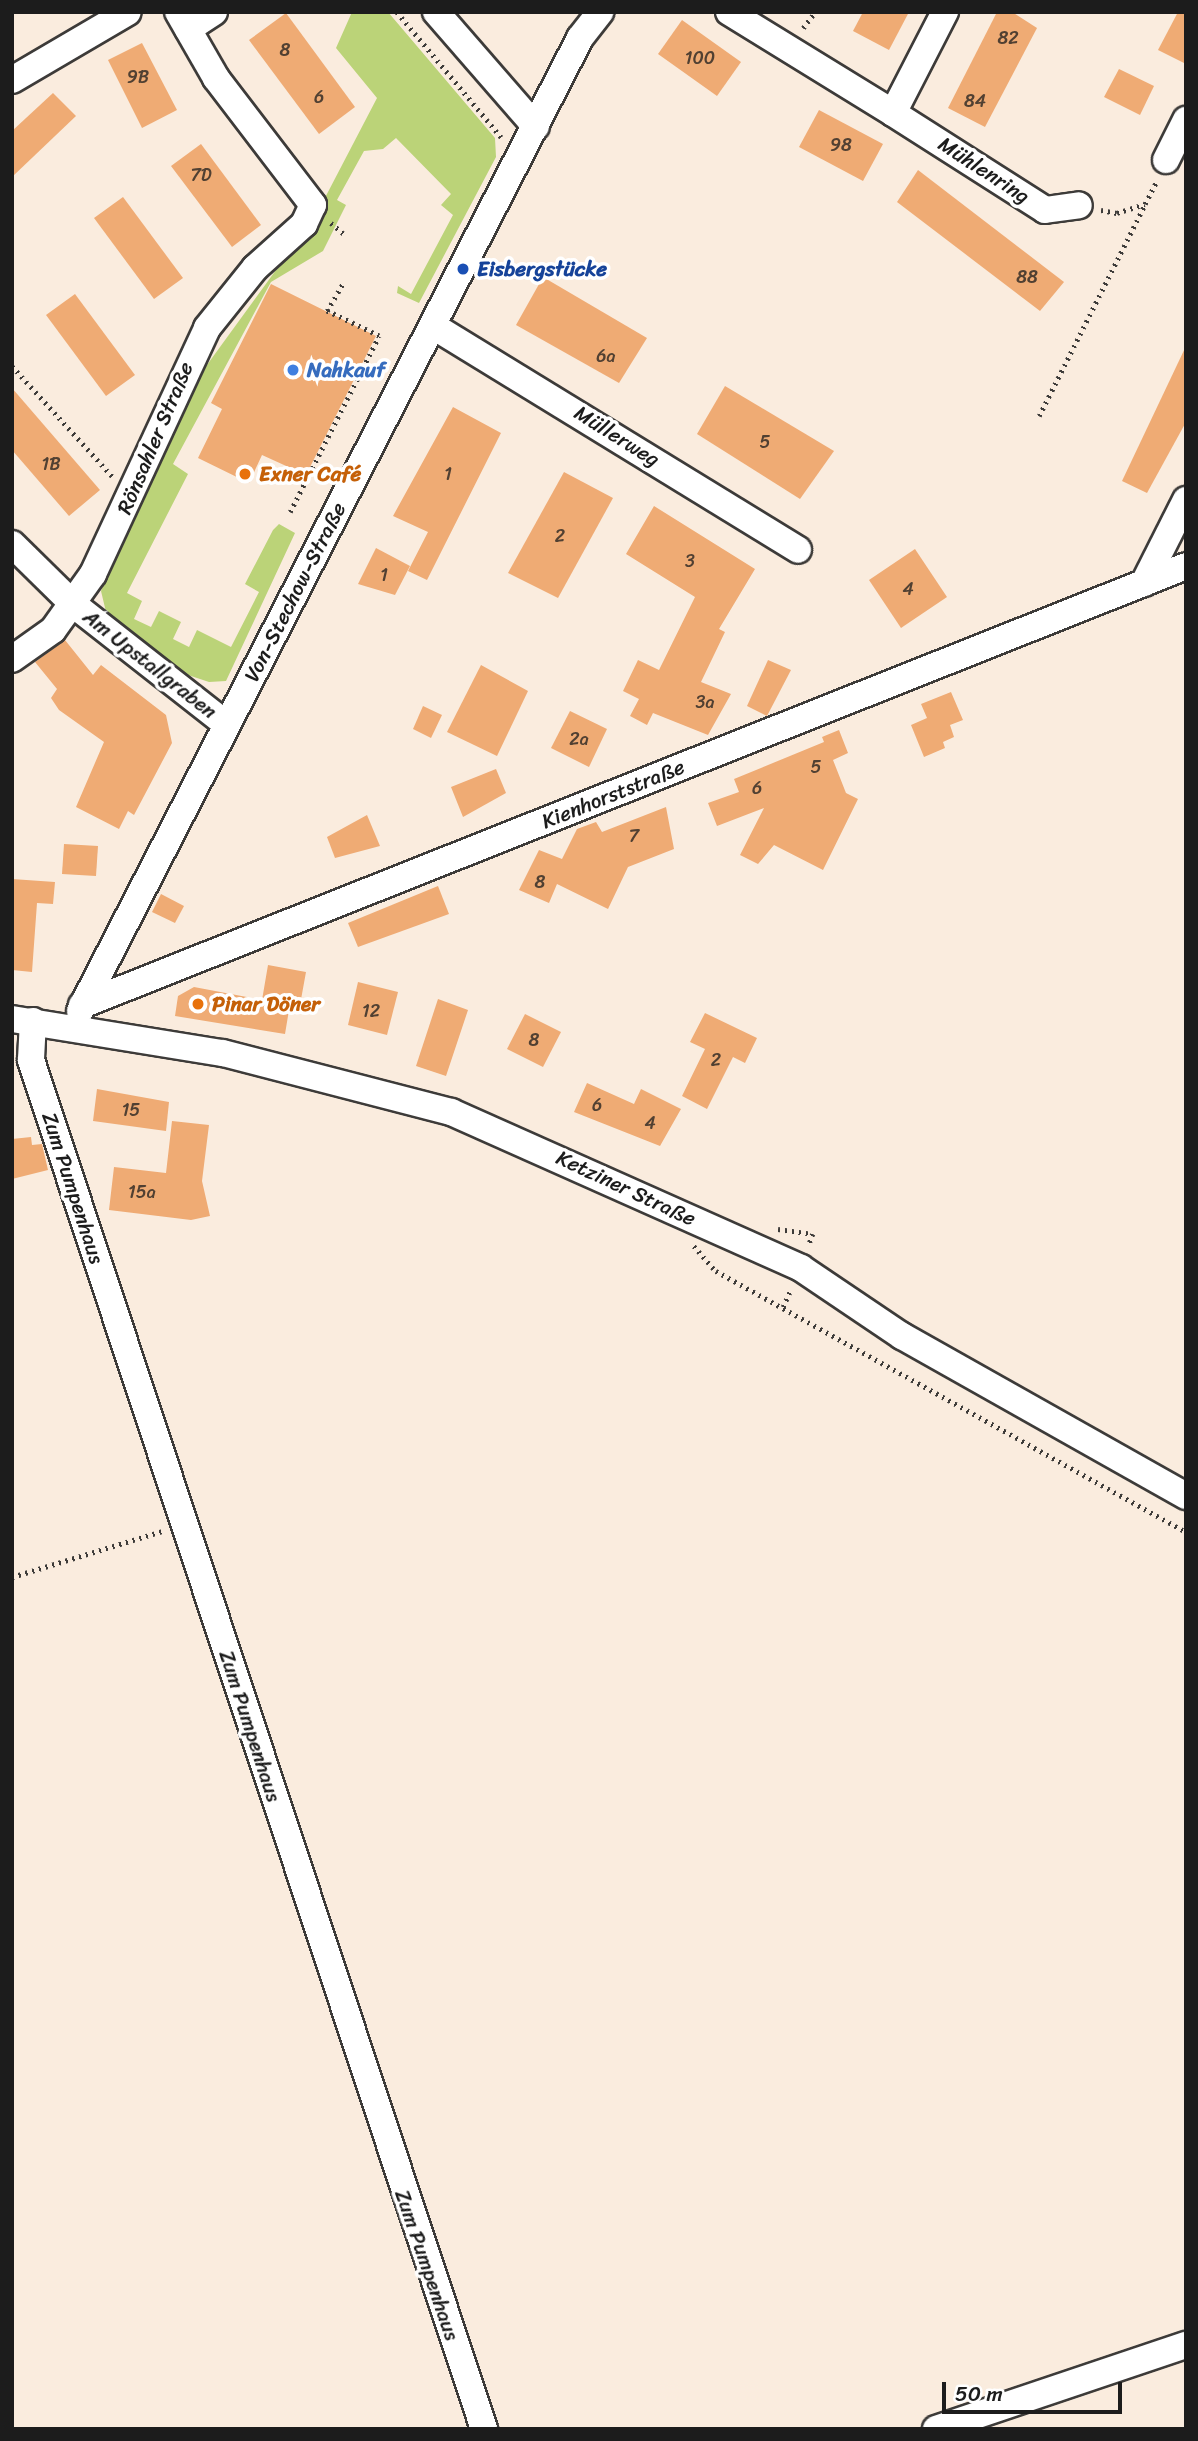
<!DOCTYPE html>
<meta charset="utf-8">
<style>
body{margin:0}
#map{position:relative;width:1198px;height:2441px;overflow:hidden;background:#faecde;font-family:Sriracha,sans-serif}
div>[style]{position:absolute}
.green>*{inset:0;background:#bbd378}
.building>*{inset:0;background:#efab74}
.path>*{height:4.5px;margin-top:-2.25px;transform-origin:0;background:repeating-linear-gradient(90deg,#3d3b39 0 2px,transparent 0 7px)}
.roads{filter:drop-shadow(2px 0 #3d3b39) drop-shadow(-2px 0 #3d3b39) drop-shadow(0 2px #3d3b39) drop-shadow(0 -2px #3d3b39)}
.minor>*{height:26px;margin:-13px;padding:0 13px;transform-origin:13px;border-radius:13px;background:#fff}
.dots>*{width:19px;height:19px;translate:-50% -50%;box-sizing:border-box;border:4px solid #fff;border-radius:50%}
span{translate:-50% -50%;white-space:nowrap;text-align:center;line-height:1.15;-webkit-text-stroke:7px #fff;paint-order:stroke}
.number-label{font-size:18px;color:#514032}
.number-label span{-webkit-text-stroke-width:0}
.street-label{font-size:21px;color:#1c1c1c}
.transit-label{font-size:21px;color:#164399;font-weight:700}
.left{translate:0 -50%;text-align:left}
.shop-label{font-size:21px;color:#366cbe;font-weight:700}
.food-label{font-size:21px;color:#c56008;font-weight:700}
.frame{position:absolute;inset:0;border:14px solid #1c1c1c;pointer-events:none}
.scale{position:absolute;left:942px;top:2382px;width:180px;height:32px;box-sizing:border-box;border:4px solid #1c1c1c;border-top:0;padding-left:9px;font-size:21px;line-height:24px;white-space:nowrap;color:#1c1c1c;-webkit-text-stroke:5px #fff;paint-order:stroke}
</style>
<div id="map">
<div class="green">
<div style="clip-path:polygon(352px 12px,388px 12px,495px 138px,496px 157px,419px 303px,397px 293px,398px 286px,411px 294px,453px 215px,441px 205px,451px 194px,396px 138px,383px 149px,364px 151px,337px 200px,346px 205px,323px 251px,271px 282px,173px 464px,188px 474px,127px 593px,142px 601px,134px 619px,151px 627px,159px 611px,181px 622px,173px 639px,189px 647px,197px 630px,231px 647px,259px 592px,245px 584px,273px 530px,279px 524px,295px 533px,226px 681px,209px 682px,188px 675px,106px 612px,101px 591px,204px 369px,316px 215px,377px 98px,336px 48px)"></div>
</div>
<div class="building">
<div style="clip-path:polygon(863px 12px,909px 12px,889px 50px,853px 31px)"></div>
<div style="clip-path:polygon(997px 12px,1012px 12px,1037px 28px,985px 127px,948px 108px)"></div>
<div style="clip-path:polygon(1178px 12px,1186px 12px,1186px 64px,1158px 50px)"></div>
<div style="clip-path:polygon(286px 13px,355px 107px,319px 134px,249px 40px)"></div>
<div style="clip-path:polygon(682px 20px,741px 62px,717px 96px,658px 54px)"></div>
<div style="clip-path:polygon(142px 43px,177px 110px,142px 128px,108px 60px)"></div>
<div style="clip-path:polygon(1119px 69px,1154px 86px,1140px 115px,1104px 97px)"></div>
<div style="clip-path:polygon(53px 93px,76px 116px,12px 177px,12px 131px)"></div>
<div style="clip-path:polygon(819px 110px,883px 144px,863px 181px,799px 147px)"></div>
<div style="clip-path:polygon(201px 144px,261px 225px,232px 247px,171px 166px)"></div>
<div style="clip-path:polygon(918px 170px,1064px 282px,1040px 311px,897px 202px)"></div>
<div style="clip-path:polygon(123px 197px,183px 278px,154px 299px,94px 218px)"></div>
<div style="clip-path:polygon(543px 277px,647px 338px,619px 383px,516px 325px)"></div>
<div style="clip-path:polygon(271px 284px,376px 336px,306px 475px,262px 455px,249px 483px,198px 458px,222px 409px,211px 403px)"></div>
<div style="clip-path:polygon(75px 294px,135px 375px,106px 396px,46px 315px)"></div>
<div style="clip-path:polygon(1186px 346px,1186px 422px,1147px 493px,1122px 481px)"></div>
<div style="clip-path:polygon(725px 386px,834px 451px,800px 499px,697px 434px)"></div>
<div style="clip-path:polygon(12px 388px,100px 490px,69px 516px,12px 450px)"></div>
<div style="clip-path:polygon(453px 407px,501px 433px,427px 580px,408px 571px,428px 532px,393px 516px)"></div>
<div style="clip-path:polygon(564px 472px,613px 498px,558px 598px,508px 573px)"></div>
<div style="clip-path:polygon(654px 506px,755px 569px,719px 629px,725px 632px,701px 682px,731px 694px,708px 735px,653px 713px,647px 725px,630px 716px,639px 699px,623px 691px,638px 660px,659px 670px,695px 597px,626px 554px)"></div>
<div style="clip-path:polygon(376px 548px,410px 566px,395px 595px,358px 584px)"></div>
<div style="clip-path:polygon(915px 549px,947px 597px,901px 628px,869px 580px)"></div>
<div style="clip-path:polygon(65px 640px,93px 675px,101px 665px,166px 715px,172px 743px,134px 815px,128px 811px,119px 829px,76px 807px,104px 742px,59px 710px,51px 698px,57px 689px,35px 662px)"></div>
<div style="clip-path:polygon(768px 660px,791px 670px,767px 716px,747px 706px)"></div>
<div style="clip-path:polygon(481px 665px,528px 691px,497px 756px,447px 732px)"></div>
<div style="clip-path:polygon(951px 692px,963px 720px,950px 725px,954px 737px,943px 742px,945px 748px,924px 757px,911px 725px,927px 718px,921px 704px)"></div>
<div style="clip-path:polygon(423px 706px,442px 715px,431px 738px,413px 729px)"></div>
<div style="clip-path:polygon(570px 711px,607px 729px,589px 767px,551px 748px)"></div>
<div style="clip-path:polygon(839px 730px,848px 753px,833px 760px,846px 793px,858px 799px,823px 870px,774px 845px,758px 864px,740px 855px,764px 808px,717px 826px,708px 803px,739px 792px,734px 779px,824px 742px,822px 737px)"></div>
<div style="clip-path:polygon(496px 769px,506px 793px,463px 817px,451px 787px)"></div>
<div style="clip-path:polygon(666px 807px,674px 849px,628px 867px,608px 909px,557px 884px,549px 903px,519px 890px,539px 850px,562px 859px,577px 829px,596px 822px,602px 832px)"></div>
<div style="clip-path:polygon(367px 815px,380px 846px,335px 858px,327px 837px)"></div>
<div style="clip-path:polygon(64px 844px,98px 846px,96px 876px,62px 874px)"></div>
<div style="clip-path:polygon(12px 879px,55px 882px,53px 904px,37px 903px,32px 972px,12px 970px)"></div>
<div style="clip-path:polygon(438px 886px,449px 914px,358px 947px,348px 923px)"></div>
<div style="clip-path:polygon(161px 894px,184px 906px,175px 923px,152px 912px)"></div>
<div style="clip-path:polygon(268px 965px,306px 972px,300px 1005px,290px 1004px,285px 1034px,175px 1016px,178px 996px,194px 987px,262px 1000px)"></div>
<div style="clip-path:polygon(358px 982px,398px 992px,387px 1035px,348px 1025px)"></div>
<div style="clip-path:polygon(438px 999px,468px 1010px,446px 1076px,416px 1066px)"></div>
<div style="clip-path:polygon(705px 1013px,757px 1038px,745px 1063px,733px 1057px,707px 1109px,682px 1096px,705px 1049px,690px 1042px)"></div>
<div style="clip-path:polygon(525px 1014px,561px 1032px,543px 1067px,507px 1049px)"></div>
<div style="clip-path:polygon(587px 1083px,634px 1104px,641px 1089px,681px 1109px,660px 1146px,574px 1112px)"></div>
<div style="clip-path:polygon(97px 1089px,169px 1102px,166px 1131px,93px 1121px)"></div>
<div style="clip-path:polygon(172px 1121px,209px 1125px,202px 1181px,210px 1216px,191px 1220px,109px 1210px,114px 1167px,166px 1173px)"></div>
<div style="clip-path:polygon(31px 1137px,32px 1145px,42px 1144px,48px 1170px,12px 1179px,12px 1139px)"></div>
</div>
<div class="path">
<div style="left:397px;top:12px;width:163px;rotate:50.2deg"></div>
<div style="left:803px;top:28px;width:20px;rotate:-53deg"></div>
<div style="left:1101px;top:210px;width:16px;rotate:11deg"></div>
<div style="left:1117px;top:213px;width:29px;rotate:-18deg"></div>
<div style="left:1145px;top:204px;width:27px;rotate:-63deg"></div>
<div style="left:331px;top:223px;width:17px;rotate:40deg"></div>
<div style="left:12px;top:366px;width:149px;rotate:47.7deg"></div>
<div style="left:1039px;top:416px;width:237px;rotate:-63.4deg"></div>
<div style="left:290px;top:512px;width:197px;rotate:-63.2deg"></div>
<div style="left:379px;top:336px;width:58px;rotate:-154.3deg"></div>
<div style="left:327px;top:311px;width:34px;rotate:-60deg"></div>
<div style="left:778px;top:1229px;width:35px;rotate:8deg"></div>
<div style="left:813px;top:1234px;width:12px;rotate:110deg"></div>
<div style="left:694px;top:1246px;width:33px;rotate:49deg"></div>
<div style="left:716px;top:1271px;width:538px;rotate:29.04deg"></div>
<div style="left:783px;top:1307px;width:20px;rotate:-66deg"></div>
<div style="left:12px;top:1577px;width:157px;rotate:-17deg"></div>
</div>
<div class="roads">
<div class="minor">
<div style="left:436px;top:12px;width:152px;rotate:49deg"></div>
<div style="left:729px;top:12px;width:193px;rotate:31.6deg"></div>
<div style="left:893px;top:113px;width:114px;rotate:-62.8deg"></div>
<div style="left:188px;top:29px;width:31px;rotate:-33deg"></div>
<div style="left:12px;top:80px;width:134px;rotate:-30.4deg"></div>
<div style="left:893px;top:113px;width:180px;rotate:32.5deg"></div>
<div style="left:1045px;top:210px;width:34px;rotate:-8deg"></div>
<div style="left:1166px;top:160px;width:45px;rotate:-63.4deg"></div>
<div style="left:433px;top:326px;width:428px;rotate:31.5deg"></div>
<div style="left:12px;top:544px;width:86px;rotate:44.5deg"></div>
<div style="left:73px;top:604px;width:194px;rotate:38.1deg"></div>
<div style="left:1144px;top:583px;width:93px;rotate:-63.2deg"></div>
<div style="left:12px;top:659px;width:50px;rotate:-35.3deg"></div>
<div style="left:53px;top:630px;width:69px;rotate:-54.5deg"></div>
<div style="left:93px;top:574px;width:271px;rotate:-65.1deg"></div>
<div style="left:207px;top:328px;width:77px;rotate:-51.3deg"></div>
<div style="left:255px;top:268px;width:66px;rotate:-41.9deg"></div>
<div style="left:304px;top:224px;width:21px;rotate:-65deg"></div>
<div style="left:313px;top:205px;width:160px;rotate:-127.4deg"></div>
<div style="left:216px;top:78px;width:76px;rotate:-119.9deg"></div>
<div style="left:82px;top:1005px;width:1188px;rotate:-21.68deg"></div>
<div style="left:80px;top:1011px;width:1094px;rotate:-62.8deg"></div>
<div style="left:580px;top:38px;width:33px;rotate:-52deg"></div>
<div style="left:12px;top:1019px;width:214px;rotate:9.2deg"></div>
<div style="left:223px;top:1053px;width:236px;rotate:14.5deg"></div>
<div style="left:451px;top:1112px;width:383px;rotate:24deg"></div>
<div style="left:801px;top:1268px;width:122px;rotate:34deg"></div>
<div style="left:902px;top:1336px;width:326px;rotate:29.4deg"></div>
<div style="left:33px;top:1021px;width:39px;rotate:93deg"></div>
<div style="left:31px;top:1060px;width:1442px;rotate:71.69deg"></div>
<div style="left:936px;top:2429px;width:264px;rotate:-18.6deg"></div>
</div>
</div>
<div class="dots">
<div style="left:463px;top:269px;background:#1a4fb4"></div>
<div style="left:293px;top:370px;background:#3f7fe0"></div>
<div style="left:245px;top:474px;background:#e8710a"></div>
<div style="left:198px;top:1004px;background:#e8710a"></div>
</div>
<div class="number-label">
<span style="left:1008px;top:38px">82</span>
<span style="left:285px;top:50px">8</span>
<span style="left:700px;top:58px">100</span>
<span style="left:138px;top:77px">9B</span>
<span style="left:319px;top:97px">6</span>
<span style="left:975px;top:101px">84</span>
<span style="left:841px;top:145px">98</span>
<span style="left:201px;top:175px">7D</span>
<span style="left:1027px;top:277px">88</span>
<span style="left:606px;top:356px">6a</span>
<span style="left:765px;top:442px">5</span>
<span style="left:51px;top:464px">1B</span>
<span style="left:448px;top:474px">1</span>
<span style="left:560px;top:536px">2</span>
<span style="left:690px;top:561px">3</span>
<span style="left:384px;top:575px">1</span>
<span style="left:908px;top:589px">4</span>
<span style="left:705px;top:702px">3a</span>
<span style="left:579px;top:739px">2a</span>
<span style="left:816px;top:767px">5</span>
<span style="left:757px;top:788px">6</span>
<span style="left:634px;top:836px">7</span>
<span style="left:540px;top:882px">8</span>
<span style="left:371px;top:1011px">12</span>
<span style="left:534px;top:1040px">8</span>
<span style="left:716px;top:1060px">2</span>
<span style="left:597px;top:1105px">6</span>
<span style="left:131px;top:1110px">15</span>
<span style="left:650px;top:1123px">4</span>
<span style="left:142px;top:1192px">15a</span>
</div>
<div class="street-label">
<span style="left:984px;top:170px;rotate:33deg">Mühlenring</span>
<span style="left:617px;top:436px;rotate:32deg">Müllerweg</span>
<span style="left:155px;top:438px;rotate:-67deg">Rönsahler Straße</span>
<span style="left:295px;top:592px;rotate:-63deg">Von-Stechow-Straße</span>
<span style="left:150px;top:664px;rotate:38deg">Am Upstallgraben</span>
<span style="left:613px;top:794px;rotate:-22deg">Kienhorststraße</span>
<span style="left:73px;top:1188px;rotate:72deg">Zum Pumpenhaus</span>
<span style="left:626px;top:1188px;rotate:25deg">Ketziner Straße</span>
<span style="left:250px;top:1726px;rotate:72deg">Zum Pumpenhaus</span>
<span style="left:427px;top:2265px;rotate:71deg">Zum Pumpenhaus</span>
</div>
<div class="transit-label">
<span class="left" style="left:477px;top:269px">Eisbergstücke</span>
</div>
<div class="shop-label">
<span class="left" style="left:307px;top:370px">Nahkauf</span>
</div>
<div class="food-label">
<span class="left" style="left:259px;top:474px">Exner Café</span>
<span class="left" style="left:212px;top:1004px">Pinar Döner</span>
</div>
<div class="frame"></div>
<div class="scale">50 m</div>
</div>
